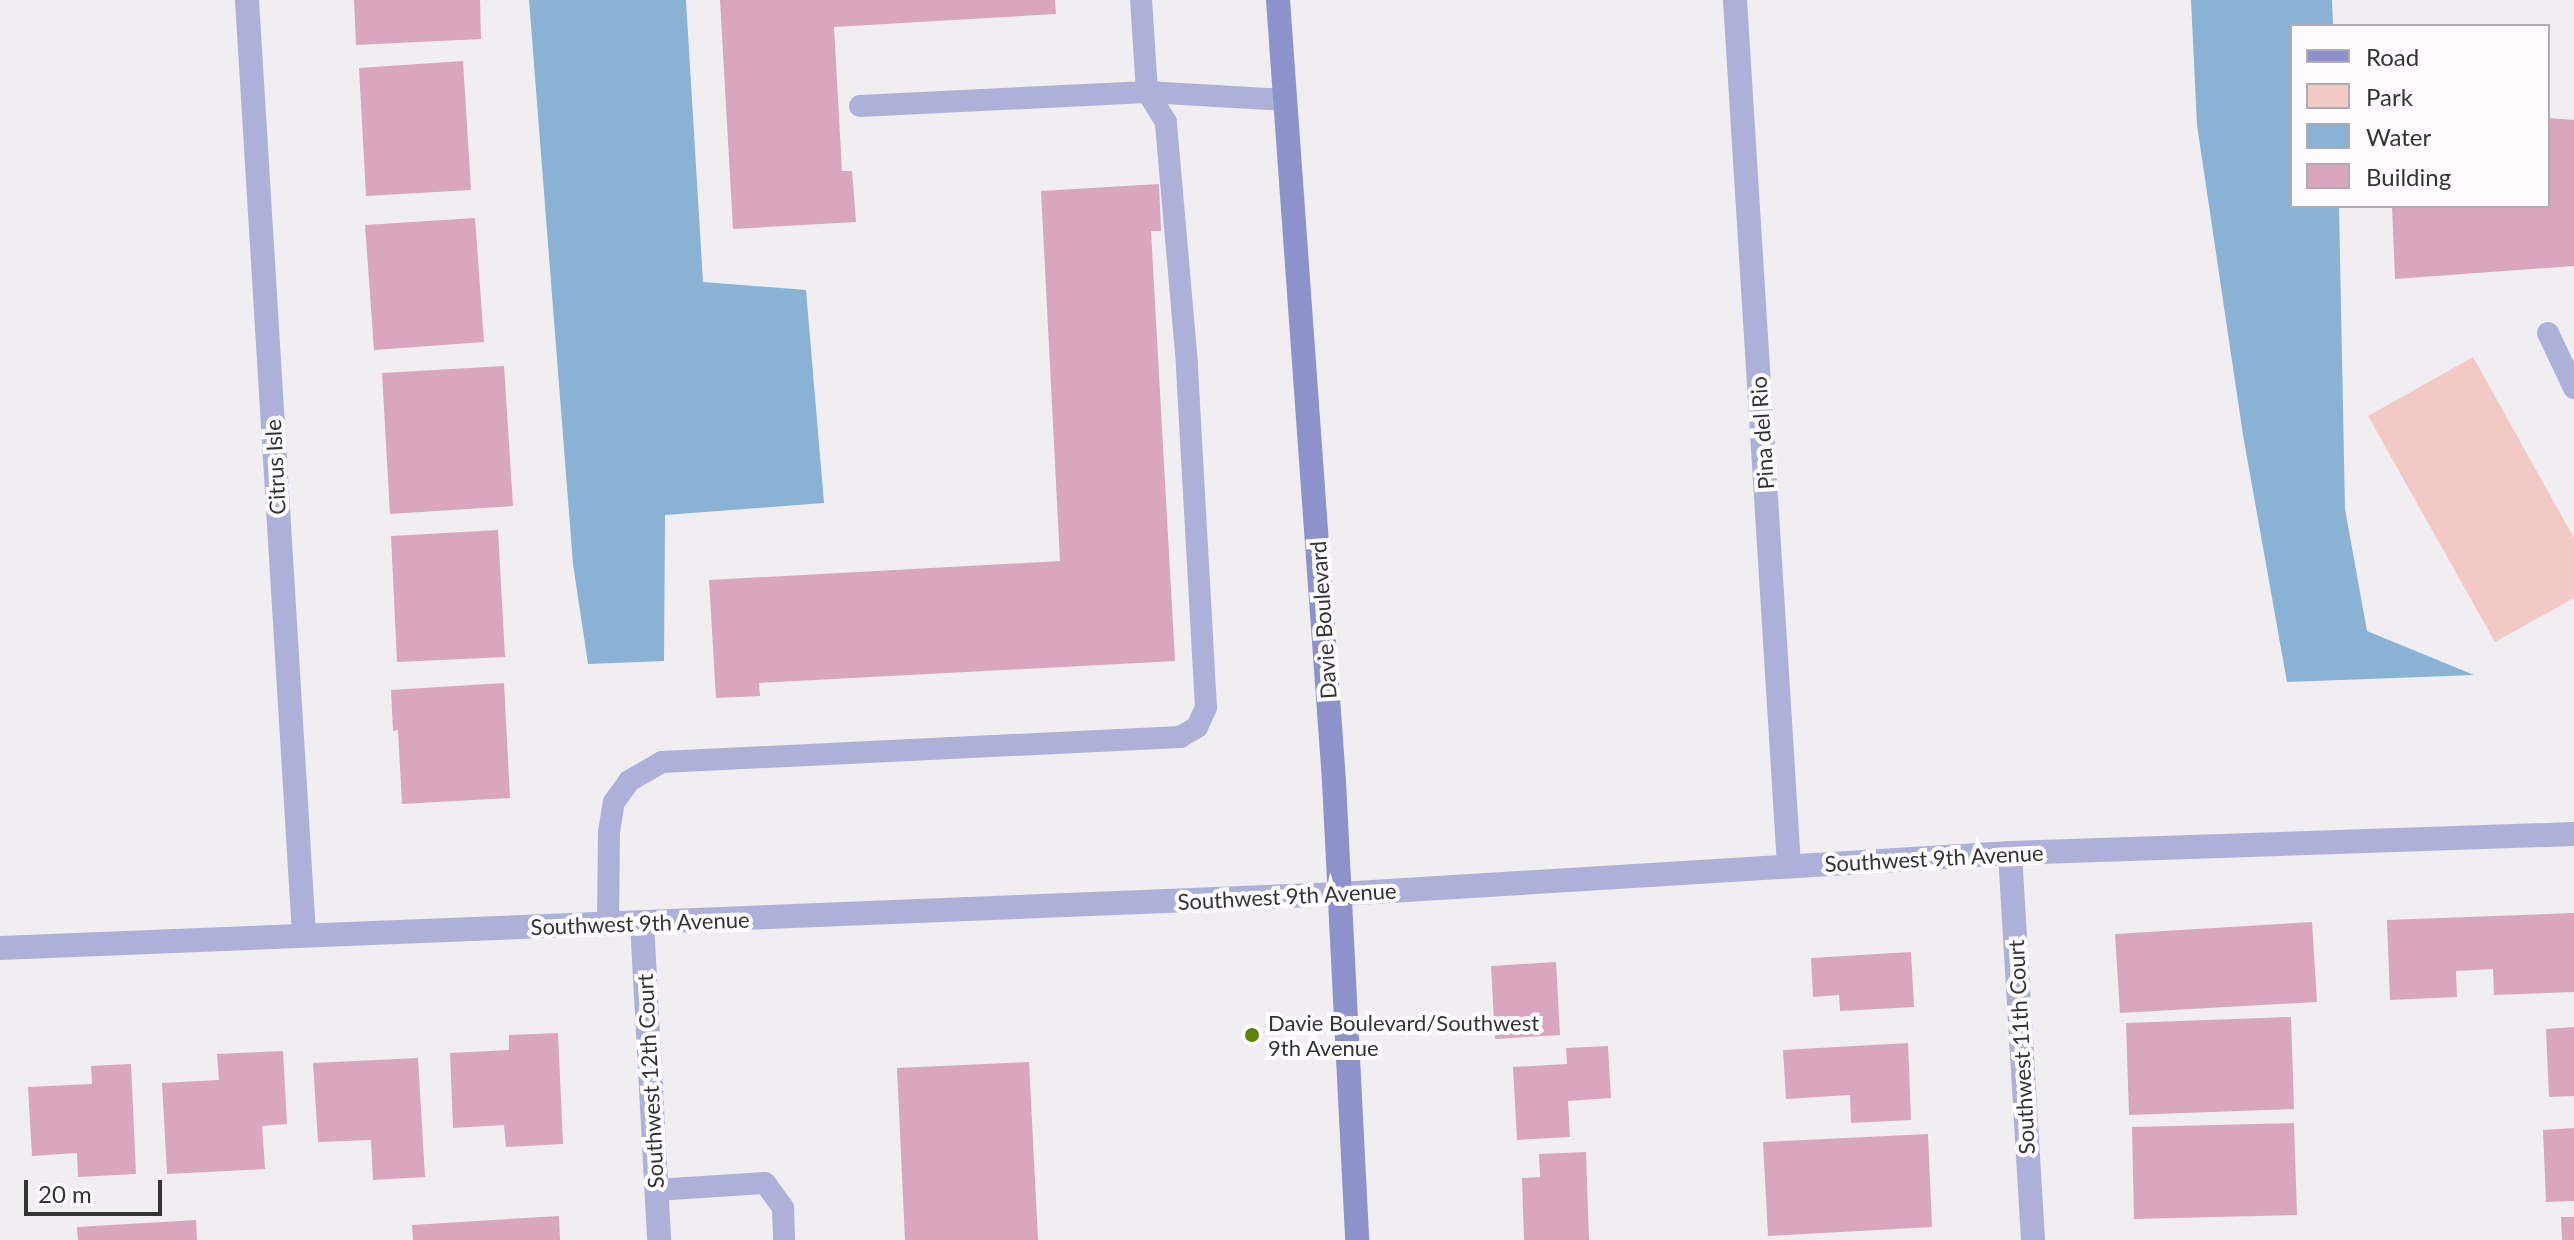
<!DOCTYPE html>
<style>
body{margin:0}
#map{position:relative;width:2574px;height:1240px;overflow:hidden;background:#f1eef2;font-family:Lato,sans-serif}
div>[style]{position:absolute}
.green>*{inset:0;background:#f3c9c5}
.water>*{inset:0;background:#8ab2d5}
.building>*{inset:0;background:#d9a6bd}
.lane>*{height:22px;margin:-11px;padding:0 11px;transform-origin:11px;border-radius:11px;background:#adb1d9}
.street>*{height:24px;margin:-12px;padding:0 12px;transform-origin:12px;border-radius:12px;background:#adb1d9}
.secondary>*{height:24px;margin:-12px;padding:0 12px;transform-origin:12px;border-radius:12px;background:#8d92cc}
.dots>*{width:22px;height:22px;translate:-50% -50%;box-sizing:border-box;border:4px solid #fefcff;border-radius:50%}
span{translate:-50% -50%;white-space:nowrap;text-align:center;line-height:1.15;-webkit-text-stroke:8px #fefcff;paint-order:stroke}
.street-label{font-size:22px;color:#353435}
.poi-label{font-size:22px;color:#353435}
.left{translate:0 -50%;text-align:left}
.legend{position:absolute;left:2290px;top:24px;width:260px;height:184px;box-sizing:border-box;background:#fefcff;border:2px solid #aeacae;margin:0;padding:10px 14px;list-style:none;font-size:24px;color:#353435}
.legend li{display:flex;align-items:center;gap:16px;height:40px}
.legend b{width:40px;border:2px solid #aeacae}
.scale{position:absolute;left:24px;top:1180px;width:138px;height:36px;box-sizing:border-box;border:4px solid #353435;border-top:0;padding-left:10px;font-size:24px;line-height:28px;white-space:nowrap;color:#353435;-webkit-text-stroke:6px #fefcff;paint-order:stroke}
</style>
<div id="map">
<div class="green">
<div style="clip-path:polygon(2473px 357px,2574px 538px,2574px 598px,2495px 642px,2368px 416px)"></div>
</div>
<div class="water">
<div style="clip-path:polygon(529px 0,686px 0,703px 282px,806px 290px,824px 503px,665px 515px,664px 661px,588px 664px,573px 564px)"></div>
<div style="clip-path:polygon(2191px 0,2332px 0,2333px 26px,2292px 26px,2292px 206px,2339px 206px,2345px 509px,2367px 631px,2474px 675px,2287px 682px,2243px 435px,2197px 125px)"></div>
</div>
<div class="building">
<div style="clip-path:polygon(354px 0,480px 0,481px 39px,356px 45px)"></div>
<div style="clip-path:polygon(720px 0,1055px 0,1056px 14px,834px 27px,842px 171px,852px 171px,856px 222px,733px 229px)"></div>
<div style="clip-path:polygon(463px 61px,471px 190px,366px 196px,359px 68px)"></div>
<div style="clip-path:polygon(2548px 118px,2574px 120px,2574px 266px,2395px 279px,2392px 206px,2548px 206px)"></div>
<div style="clip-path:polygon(1159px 184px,1161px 231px,1151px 231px,1175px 661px,759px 683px,760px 696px,716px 698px,709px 580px,1060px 561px,1041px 191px)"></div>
<div style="clip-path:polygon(475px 218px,484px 342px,374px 350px,365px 225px)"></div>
<div style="clip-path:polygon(504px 366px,513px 506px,390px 514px,382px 373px)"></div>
<div style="clip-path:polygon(498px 530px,505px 657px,397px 662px,391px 536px)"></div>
<div style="clip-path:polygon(504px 683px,510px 798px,402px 804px,398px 730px,393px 731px,391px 690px)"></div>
<div style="clip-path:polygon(2574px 913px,2574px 992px,2494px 995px,2493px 969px,2456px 971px,2457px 997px,2390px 1000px,2387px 920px)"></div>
<div style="clip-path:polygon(2312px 922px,2317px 1002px,2120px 1013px,2115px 934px)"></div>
<div style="clip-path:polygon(1911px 952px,1914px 1007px,1840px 1011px,1839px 995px,1813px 997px,1811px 958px)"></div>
<div style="clip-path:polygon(1556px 962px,1560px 1035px,1495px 1039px,1491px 966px)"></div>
<div style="clip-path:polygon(2291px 1017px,2294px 1109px,2129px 1115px,2126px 1023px)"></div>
<div style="clip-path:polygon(2574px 1027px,2574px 1096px,2549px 1097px,2546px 1029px)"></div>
<div style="clip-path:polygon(558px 1033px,563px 1144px,506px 1147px,504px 1125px,453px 1128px,450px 1053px,509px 1050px,509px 1035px)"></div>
<div style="clip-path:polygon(1908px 1043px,1911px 1120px,1851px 1123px,1850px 1095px,1786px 1099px,1783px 1050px)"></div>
<div style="clip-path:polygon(1608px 1046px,1611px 1098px,1568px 1101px,1570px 1137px,1517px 1140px,1513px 1067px,1567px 1064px,1566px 1048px)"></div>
<div style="clip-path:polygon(283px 1051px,287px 1124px,262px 1126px,265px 1169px,167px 1174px,162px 1083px,219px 1080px,217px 1054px)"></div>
<div style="clip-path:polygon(418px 1058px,425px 1177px,373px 1180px,371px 1140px,318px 1142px,313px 1063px)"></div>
<div style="clip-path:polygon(1029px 1062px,1038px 1240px,905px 1240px,897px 1068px)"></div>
<div style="clip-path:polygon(131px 1064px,136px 1174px,78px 1177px,77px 1153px,32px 1156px,28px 1087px,92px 1084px,91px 1066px)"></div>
<div style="clip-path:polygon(2294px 1123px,2297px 1215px,2134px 1219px,2132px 1127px)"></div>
<div style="clip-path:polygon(2574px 1128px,2574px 1201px,2546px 1202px,2543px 1130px)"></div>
<div style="clip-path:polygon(1928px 1134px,1932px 1227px,1768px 1236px,1763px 1142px)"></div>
<div style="clip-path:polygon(1586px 1152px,1589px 1240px,1524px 1240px,1522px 1178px,1540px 1177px,1539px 1154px)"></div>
<div style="clip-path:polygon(559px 1216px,560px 1240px,413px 1240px,412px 1225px)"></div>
<div style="clip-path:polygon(2561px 1217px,2574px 1217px,2574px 1240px,2562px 1240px)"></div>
<div style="clip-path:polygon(196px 1220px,197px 1240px,78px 1240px,77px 1227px)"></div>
</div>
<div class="lane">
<div style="left:860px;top:106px;width:287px;rotate:-2.8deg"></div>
<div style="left:1147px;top:92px;width:139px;rotate:3.3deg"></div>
<div style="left:2548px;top:333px;width:61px;rotate:64.7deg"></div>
<div style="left:608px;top:924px;width:92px;rotate:-89.4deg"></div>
<div style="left:609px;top:832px;width:30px;rotate:-81deg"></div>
<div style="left:614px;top:802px;width:26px;rotate:-54deg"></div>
<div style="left:629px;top:781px;width:38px;rotate:-30deg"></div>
<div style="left:662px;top:762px;width:519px;rotate:-2.76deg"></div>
<div style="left:1180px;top:737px;width:20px;rotate:-30deg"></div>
<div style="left:1197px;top:727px;width:21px;rotate:-65deg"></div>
<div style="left:1206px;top:708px;width:345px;rotate:-93.2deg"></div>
<div style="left:1187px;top:364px;width:243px;rotate:-95deg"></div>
<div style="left:1166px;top:122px;width:36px;rotate:-122deg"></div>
<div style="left:1147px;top:92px;width:92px;rotate:-93.7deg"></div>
<div style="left:656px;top:1190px;width:109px;rotate:-3.7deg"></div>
<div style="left:765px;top:1183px;width:31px;rotate:54deg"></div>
<div style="left:783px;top:1208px;width:32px;rotate:88deg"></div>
</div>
<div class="street">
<div style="left:247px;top:0;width:937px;rotate:86.51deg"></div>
<div style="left:1735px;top:0;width:868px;rotate:86.43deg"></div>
<div style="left:2010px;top:853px;width:388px;rotate:86.6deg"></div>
<div style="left:642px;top:923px;width:317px;rotate:86.9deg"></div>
<div style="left:0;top:948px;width:1341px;rotate:-2.31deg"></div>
<div style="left:1340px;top:894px;width:671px;rotate:-3.5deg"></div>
<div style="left:2010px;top:853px;width:564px;rotate:-1.93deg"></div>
</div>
<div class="secondary">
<div style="left:1278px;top:0;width:784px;rotate:85.9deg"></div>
<div style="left:1334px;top:782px;width:459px;rotate:87.1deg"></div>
</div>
<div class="dots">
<div style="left:1252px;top:1035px;background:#5a8308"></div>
</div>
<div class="street-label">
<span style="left:1762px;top:433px;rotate:-94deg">Pina del Rio</span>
<span style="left:275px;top:467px;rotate:-93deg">Citrus Isle</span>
<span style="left:1323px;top:620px;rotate:-94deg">Davie Boulevard</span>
<span style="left:1934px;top:858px;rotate:-3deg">Southwest 9th Avenue</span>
<span style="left:1287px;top:896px;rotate:-3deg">Southwest 9th Avenue</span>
<span style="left:640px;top:923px;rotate:-2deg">Southwest 9th Avenue</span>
<span style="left:2021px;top:1047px;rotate:-93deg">Southwest 11th Court</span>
<span style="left:650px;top:1081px;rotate:-93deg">Southwest 12th Court</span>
</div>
<div class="poi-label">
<span class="left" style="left:1268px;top:1035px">Davie Boulevard/Southwest<br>9th Avenue</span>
</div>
<ul class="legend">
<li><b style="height:10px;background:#8d92cc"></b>Road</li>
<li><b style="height:22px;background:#f3c9c5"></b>Park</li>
<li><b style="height:22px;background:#8ab2d5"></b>Water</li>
<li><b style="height:22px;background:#d9a6bd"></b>Building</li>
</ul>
<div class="scale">20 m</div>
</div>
